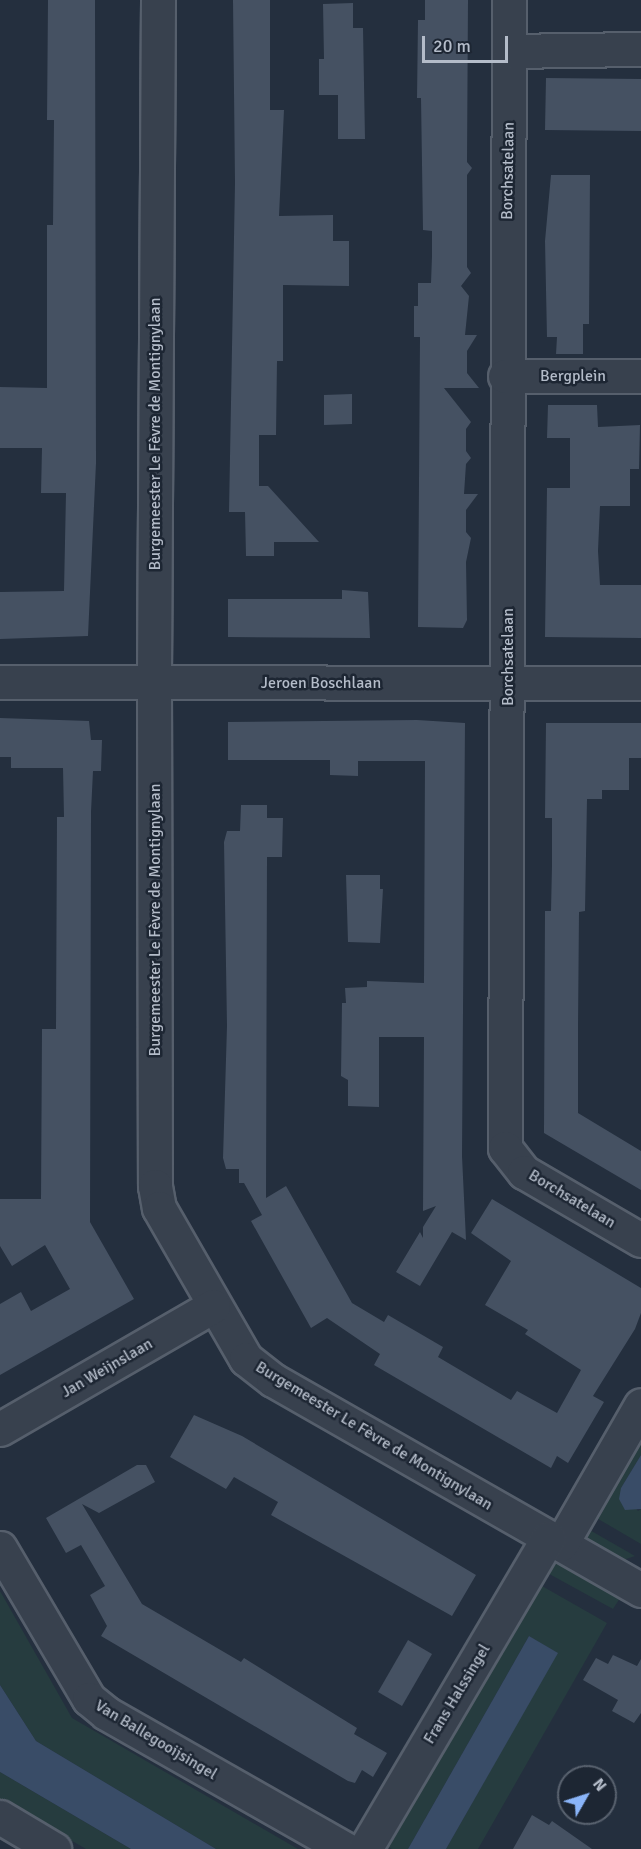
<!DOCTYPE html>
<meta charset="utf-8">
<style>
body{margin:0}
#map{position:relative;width:641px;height:1849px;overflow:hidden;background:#242f3e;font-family:Signika,sans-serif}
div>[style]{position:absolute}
.green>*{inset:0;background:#263c3f}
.water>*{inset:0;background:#394c67}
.building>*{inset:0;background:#455162}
.roads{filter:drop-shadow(2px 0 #565f6c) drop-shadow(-2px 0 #565f6c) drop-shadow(0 2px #565f6c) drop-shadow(0 -2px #565f6c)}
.minor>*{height:33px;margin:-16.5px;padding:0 16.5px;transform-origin:16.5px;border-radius:16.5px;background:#38414e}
span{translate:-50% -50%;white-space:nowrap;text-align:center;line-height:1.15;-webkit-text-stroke:5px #1d2633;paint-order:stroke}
.street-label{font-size:16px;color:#b4bcc9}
.north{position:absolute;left:557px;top:1765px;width:60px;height:60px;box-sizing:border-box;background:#1d2633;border:2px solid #59626f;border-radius:50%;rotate:51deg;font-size:16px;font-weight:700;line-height:24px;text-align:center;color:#b4bcc9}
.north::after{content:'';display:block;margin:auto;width:21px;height:27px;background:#8ab4f8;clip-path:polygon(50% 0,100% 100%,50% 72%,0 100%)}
.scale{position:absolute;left:422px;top:36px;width:86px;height:27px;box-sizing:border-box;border:3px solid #b4bcc9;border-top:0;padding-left:8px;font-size:18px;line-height:21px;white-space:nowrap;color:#b4bcc9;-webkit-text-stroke:4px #1d2633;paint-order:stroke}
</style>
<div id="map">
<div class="green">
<div style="clip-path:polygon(641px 1423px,641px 1455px,621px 1488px,638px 1511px,641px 1509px,641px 1544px,588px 1513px)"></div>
<div style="clip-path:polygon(581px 1525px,635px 1556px,614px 1563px,581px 1537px)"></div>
<div style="clip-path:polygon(553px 1564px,569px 1565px,622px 1595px,613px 1609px,542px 1570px)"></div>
<div style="clip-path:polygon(535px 1582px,607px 1623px,478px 1849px,446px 1849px,557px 1653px,529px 1636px,408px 1849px,392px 1849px,382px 1843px)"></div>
<div style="clip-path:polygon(0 1591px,72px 1718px,298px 1849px,216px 1849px,36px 1741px,0 1685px)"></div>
<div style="clip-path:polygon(0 1772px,131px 1849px,86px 1849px,0 1799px)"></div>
</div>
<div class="water">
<div style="clip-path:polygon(641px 1455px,641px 1509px,625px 1510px,619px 1499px,621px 1488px)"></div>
<div style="clip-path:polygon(529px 1636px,558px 1653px,446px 1849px,408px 1849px)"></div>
<div style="clip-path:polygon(0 1685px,36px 1741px,216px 1849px,131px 1849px,0 1772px)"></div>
</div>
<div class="building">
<div style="clip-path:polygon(48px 0,95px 0,96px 463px,88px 636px,0 639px,0 592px,64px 591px,66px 493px,41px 493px,42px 448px,0 448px,0 387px,47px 388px,47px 225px,53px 225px,54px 120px,47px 120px)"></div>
<div style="clip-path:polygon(233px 0,270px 0,270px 110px,284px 110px,279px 216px,333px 215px,333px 241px,349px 241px,349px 286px,283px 285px,283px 361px,277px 361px,276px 435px,259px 435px,259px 486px,268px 486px,319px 542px,274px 542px,274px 556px,246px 556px,245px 512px,229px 512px,235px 183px)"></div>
<div style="clip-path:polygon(425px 0,468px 0,467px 162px,472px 168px,467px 175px,467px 267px,471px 273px,461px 286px,469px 296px,465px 335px,477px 335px,467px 351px,467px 373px,479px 388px,444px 388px,471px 422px,466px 429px,466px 451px,471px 458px,466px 464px,464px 494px,478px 494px,466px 510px,466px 532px,471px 538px,466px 562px,467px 620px,463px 628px,418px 627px,420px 337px,414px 337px,414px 306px,418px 306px,418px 283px,431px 283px,432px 256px,432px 231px,423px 230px,421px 98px,417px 98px,418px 20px,425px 20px)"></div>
<div style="clip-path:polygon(353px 3px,353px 28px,363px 28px,365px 139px,338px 139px,338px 95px,319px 95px,319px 59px,324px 59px,323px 4px)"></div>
<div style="clip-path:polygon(546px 78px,641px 79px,641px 131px,545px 130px)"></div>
<div style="clip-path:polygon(551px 175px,590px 175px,589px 324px,583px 324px,583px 354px,556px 354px,557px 337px,547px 337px,545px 241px)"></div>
<div style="clip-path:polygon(352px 394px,352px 424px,324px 425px,324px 395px)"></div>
<div style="clip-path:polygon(548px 405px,597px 405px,598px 427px,640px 425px,639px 469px,630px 469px,630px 506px,600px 506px,598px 551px,600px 585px,641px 585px,641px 638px,545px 637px,547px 488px,570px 488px,570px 438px,547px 438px)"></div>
<div style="clip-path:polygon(342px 590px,368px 592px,370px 638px,228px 637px,228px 599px,342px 599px)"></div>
<div style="clip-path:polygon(0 718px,89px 721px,91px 740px,102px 740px,101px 771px,93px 771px,91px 812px,90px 1222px,134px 1299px,0 1375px,0 1304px,21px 1292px,31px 1311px,70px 1289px,45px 1245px,12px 1266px,0 1246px,0 1199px,41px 1199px,42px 1029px,56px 1029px,57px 817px,64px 817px,63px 768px,11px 768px,11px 757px,0 757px)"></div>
<div style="clip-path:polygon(417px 720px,465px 723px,462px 1156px,466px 1240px,452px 1232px,420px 1286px,396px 1272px,420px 1232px,423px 1238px,423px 1227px,436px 1206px,423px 1211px,424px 1037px,379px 1037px,379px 1107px,348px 1106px,348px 1080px,341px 1076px,342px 1003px,346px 1003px,345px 988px,367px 987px,367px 981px,424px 983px,425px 761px,358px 761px,358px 776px,330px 775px,330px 760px,228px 760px,228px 722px)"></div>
<div style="clip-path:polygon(546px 723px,641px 723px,641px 758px,629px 758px,629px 790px,602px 790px,602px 799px,587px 799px,585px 911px,579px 912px,578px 1027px,578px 1113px,641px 1151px,641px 1190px,544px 1133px,545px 911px,551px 911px,552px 865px,552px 818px,545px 818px)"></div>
<div style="clip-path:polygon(241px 805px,267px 805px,267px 818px,283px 818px,282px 857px,267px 857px,266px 1198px,286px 1186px,352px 1303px,384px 1322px,388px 1315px,443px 1347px,438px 1357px,511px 1400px,517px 1391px,557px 1413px,581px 1370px,525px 1334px,528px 1330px,485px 1305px,511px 1261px,471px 1233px,492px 1199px,641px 1288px,641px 1313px,635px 1329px,593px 1396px,604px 1402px,568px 1463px,557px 1456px,551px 1468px,374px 1365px,380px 1354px,327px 1318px,311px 1328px,251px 1221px,262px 1215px,244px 1183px,239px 1183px,239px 1169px,226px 1169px,223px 1158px,227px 1026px,224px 842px,227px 831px,240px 831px)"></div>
<div style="clip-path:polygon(346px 875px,380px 875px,380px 889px,383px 889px,380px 943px,348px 942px)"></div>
<div style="clip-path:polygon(194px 1415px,242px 1436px,476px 1575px,452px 1616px,271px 1515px,278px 1502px,234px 1477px,226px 1489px,170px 1457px)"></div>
<div style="clip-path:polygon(137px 1465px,146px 1465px,155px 1482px,99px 1513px,82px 1504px,142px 1604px,241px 1662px,244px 1658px,357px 1728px,354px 1734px,387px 1753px,373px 1777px,362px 1770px,355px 1783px,348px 1781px,101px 1636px,107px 1626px,90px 1595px,105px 1586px,81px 1545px,66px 1553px,46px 1518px)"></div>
<div style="clip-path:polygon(408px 1640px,432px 1654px,402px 1706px,378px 1692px)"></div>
<div style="clip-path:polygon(613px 1655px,637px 1666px,641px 1659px,641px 1713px,634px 1723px,612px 1711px,618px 1700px,583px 1680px,596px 1658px,608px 1664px)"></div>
<div style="clip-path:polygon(532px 1815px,549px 1825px,552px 1821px,592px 1849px,513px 1849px)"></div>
</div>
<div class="roads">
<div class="minor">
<div style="left:158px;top:0;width:682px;rotate:90.34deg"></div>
<div style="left:154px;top:682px;width:504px;rotate:89.89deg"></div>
<div style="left:155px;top:1186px;width:22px;rotate:80deg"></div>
<div style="left:159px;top:1208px;width:174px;rotate:60.1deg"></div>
<div style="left:246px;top:1359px;width:34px;rotate:38deg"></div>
<div style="left:273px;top:1380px;width:424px;rotate:29.7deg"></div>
<div style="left:509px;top:0;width:1148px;rotate:90.2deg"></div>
<div style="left:505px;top:1148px;width:31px;rotate:52deg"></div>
<div style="left:524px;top:1172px;width:135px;rotate:30.2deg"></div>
<div style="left:510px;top:51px;width:131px;rotate:-0.9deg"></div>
<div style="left:505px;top:376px;width:136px"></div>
<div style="left:0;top:682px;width:641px;rotate:0.09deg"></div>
<div style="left:0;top:1429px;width:246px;rotate:-30deg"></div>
<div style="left:561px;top:1544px;width:160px;rotate:-60.1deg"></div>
<div style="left:0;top:1548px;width:175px;rotate:59.5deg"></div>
<div style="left:89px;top:1699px;width:22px;rotate:39deg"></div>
<div style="left:106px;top:1713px;width:275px;rotate:29.6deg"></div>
<div style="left:0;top:1817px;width:63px;rotate:30.7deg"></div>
<div style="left:365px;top:1849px;width:361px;rotate:-59.5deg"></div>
</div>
</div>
<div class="street-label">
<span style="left:508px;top:171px;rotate:-89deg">Borchsatelaan</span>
<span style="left:573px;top:376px">Bergplein</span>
<span style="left:155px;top:434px;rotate:-90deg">Burgemeester Le Fèvre de Montignylaan</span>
<span style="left:508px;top:657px;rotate:-90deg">Borchsatelaan</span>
<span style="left:321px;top:683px">Jeroen Boschlaan</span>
<span style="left:155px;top:920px;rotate:-90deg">Burgemeester Le Fèvre de Montignylaan</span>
<span style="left:572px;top:1199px;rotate:31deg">Borchsatelaan</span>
<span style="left:107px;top:1368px;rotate:-30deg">Jan Weijnslaan</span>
<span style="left:374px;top:1436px;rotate:31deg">Burgemeester Le Fèvre de Montignylaan</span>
<span style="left:457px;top:1694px;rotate:-59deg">Frans Halssingel</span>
<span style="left:156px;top:1740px;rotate:31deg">Van Ballegooijsingel</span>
</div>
<div class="north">N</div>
<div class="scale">20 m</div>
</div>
